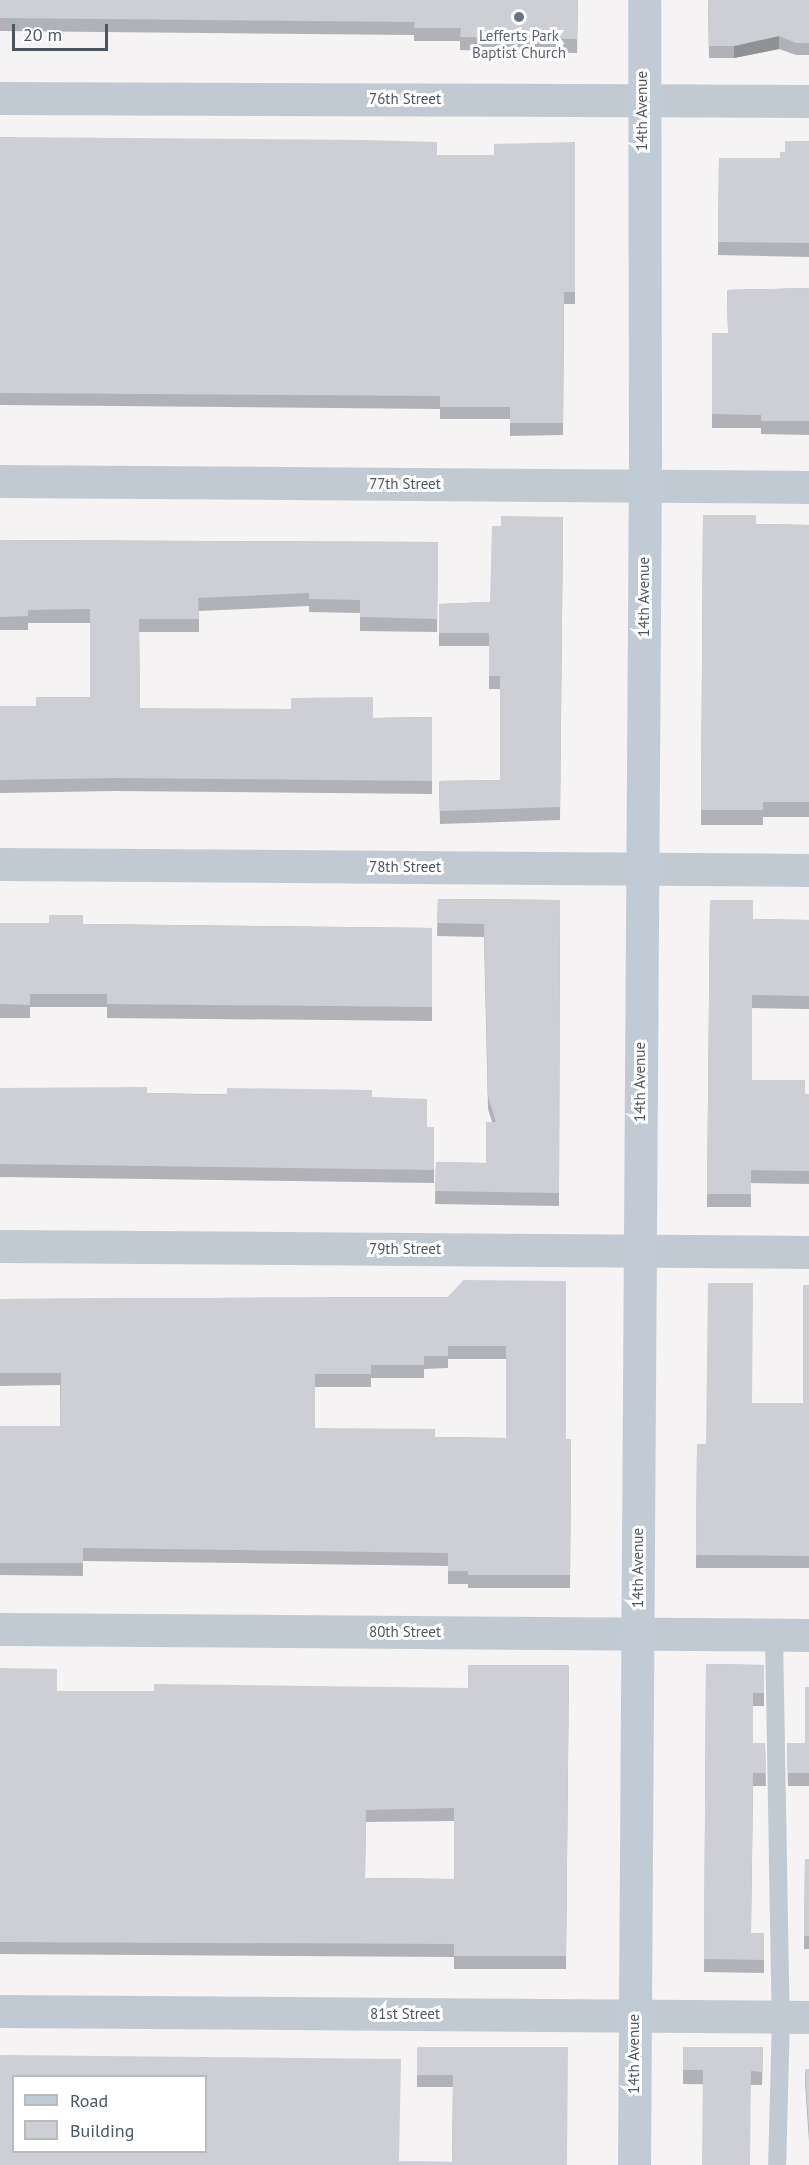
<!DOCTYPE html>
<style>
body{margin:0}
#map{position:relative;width:809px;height:2165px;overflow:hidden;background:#f5f3f3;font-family:"PT Sans",sans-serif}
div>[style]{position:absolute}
.service>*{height:18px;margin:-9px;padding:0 9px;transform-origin:9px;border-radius:9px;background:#c1cad2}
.minor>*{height:33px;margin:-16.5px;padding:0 16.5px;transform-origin:16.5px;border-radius:16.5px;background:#c1cad2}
.secondary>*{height:33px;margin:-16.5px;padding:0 16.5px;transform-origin:16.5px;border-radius:16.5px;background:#c1cbd6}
.wall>*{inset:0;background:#b0b2b7}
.shaded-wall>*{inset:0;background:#909195}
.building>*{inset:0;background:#cdcfd5}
.dots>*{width:16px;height:16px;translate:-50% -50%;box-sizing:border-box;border:3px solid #fff;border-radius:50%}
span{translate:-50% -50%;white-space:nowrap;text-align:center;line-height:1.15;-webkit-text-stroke:6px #fff;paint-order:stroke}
.worship-label{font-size:15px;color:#5b616d}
.street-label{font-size:15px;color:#4a5661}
.legend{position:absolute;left:12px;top:2075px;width:195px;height:78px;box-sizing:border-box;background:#fff;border:2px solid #b7bbc0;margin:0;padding:8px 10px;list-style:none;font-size:18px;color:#4a5661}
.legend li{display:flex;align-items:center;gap:12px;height:30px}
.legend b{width:30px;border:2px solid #b7bbc0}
.scale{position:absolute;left:12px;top:24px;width:96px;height:27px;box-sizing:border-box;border:3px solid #4a5661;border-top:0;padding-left:8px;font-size:18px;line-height:21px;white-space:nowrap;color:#4a5661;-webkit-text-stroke:4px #fff;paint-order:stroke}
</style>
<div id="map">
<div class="service">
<div style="left:774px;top:1634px;width:383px;rotate:89deg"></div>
<div style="left:781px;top:2017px;width:148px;rotate:91.5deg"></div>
</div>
<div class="minor">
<div style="left:0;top:98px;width:809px;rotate:0.21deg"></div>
<div style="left:0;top:481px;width:809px;rotate:0.42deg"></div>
<div style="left:0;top:864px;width:809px;rotate:0.42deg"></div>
<div style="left:0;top:1246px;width:809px;rotate:0.42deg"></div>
<div style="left:0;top:1629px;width:809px;rotate:0.42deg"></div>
<div style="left:0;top:2011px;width:809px;rotate:0.42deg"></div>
</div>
<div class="secondary">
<div style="left:634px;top:2165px;width:1716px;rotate:-89.63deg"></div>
<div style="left:645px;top:449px;width:449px;rotate:-90.1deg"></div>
</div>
<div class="wall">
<div style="clip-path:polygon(0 0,578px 0,577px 53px,460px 50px,460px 41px,414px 41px,414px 35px,0 31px)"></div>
<div style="clip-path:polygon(708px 0,809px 0,809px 55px,796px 55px,779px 49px,734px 58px,709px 58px)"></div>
<div style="clip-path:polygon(0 137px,437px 155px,494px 155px,575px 142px,575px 304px,564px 304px,563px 435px,510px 436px,510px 419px,440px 419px,440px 409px,0 405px)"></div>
<div style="clip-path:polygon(809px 141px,809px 257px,718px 255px,719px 158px,780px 158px,785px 152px)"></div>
<div style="clip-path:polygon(809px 288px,809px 435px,761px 434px,761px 428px,712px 428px,712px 333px,728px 333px,727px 290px)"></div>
<div style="clip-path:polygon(703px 515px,756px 524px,809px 525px,809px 817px,763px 817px,763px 825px,701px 825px)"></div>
<div style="clip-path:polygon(563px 517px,560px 820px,440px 824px,439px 781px,500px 780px,500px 689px,489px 689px,489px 646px,439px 646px,439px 604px,490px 602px,501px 526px)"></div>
<div style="clip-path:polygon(0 540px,438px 542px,437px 632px,360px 631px,360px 613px,309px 612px,309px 606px,199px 611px,199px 632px,139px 632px,140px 708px,373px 718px,432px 717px,432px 794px,114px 791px,0 793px,0 706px,36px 706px,90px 697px,90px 623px,28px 623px,28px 630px,0 630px)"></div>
<div style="clip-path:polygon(438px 899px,560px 900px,559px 1206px,435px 1204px,436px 1162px,486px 1163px,492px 1122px,488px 1109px,484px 937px,437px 936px)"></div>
<div style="clip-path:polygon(710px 900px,753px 919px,809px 920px,809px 1009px,752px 1008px,752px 1080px,805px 1094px,809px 1094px,809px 1184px,751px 1183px,751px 1207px,707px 1207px)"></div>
<div style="clip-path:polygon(0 923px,432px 928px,432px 1021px,107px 1018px,107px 1007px,30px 1007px,30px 1018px,0 1018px)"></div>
<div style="clip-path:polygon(0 1088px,147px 1093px,372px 1097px,427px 1127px,434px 1127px,434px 1183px,0 1177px)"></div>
<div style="clip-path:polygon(evenodd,464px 1280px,566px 1439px,571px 1439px,570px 1588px,468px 1588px,468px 1584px,448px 1584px,448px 1566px,83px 1561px,83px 1576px,0 1575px,0 1426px,60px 1426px,60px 1385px,0 1386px,0 1299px,448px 1297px,464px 1280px,448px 1359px,506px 1359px,506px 1438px,435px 1437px,315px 1428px,315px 1387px,371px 1387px,371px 1378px,424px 1378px,424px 1369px,448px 1368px,448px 1359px)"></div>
<div style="clip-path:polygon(809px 1285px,809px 1568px,696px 1568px,697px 1444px,706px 1444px,752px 1403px,803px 1403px)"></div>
<div style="clip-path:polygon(706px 1664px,764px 1665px,764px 1706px,753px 1706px,753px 1743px,765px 1743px,766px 1786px,753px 1786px,751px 1933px,764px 1933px,764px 1973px,704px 1972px)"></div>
<div style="clip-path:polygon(evenodd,569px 1665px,566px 1969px,454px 1969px,454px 1957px,0 1954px,0 1668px,57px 1691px,154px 1691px,468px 1688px,569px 1665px,454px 1821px,454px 1879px,365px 1878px,366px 1822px,454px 1821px)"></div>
<div style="clip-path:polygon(809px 1687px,809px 1786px,788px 1786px,787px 1743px,805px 1743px)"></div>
<div style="clip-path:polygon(805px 1859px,809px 1859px,809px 1949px,804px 1949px)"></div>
<div style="clip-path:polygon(417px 2047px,567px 2165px,399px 2161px,452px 2162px,453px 2087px,417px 2087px)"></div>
<div style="clip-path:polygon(683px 2047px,763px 2047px,762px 2085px,683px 2084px)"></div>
<div style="clip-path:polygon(809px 2069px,809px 2142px,805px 2082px,805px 2070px)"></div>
</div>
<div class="shaded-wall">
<div style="clip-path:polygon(779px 36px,779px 49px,734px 58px,734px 46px)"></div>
</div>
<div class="building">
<div style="clip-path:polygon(0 0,578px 0,577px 39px,460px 37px,461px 28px,414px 28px,415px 22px,0 18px)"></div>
<div style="clip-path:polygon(708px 0,809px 0,809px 43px,796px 43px,779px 36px,734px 46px,709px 46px)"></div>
<div style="clip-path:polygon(0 137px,365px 140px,437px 142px,437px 155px,494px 155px,494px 144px,575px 142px,575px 292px,564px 292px,563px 423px,510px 423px,510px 407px,440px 407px,440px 396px,0 393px)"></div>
<div style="clip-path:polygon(785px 141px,809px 141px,809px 243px,718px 242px,719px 158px,780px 158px,780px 152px,785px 152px)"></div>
<div style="clip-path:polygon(809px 288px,809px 421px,761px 421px,761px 415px,712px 414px,712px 333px,728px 333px,727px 290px)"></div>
<div style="clip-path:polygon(703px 515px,756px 515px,756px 524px,809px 525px,809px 802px,763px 802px,763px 810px,701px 810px)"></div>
<div style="clip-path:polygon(501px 516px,563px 517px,560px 807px,440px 811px,439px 781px,500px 780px,500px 676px,489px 676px,489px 633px,439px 633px,439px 604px,490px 602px,492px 526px,501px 526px)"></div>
<div style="clip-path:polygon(0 540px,438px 542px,437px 619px,360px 617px,360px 600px,309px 599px,309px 593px,198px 598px,199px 619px,139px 619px,140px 708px,291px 709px,291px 698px,373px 697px,373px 718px,432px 717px,432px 781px,114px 778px,0 780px,0 706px,36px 706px,36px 697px,90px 697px,90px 609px,28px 610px,28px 616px,0 617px)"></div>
<div style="clip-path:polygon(438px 899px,560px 900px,559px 1193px,435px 1191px,436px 1162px,486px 1163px,486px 1122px,496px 1122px,488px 1096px,484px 924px,437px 923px)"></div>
<div style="clip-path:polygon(710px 900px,753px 900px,753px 919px,809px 920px,809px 996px,752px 995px,752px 1080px,805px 1080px,805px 1094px,809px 1094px,809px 1171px,751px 1170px,751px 1194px,707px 1194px)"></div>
<div style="clip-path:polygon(49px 915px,83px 915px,83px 924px,432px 928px,432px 1007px,107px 1004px,107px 994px,30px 994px,30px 1005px,0 1004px,0 923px,49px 923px)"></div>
<div style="clip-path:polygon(147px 1087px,147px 1093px,227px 1095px,227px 1088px,372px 1090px,372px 1097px,427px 1099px,427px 1127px,434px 1127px,434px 1170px,0 1164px,0 1088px)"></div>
<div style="clip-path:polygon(evenodd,464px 1280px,566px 1281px,566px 1439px,571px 1439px,570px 1575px,468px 1575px,468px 1571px,448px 1571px,448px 1553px,83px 1548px,83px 1563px,0 1563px,0 1426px,60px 1426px,61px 1373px,0 1373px,0 1299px,448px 1297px,464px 1280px,448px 1346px,506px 1346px,506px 1438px,435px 1437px,435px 1429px,315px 1428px,315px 1374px,371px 1374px,371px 1365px,424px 1365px,424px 1356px,448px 1356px,448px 1346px)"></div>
<div style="clip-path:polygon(708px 1283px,753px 1283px,752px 1403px,803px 1403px,803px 1285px,809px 1285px,809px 1556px,696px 1555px,697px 1444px,706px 1444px)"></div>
<div style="clip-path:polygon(706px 1664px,764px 1665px,764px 1693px,753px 1693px,753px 1743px,765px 1743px,766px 1773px,753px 1773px,751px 1933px,764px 1933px,764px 1960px,704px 1959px)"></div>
<div style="clip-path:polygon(evenodd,468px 1665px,569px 1665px,566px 1956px,454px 1956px,454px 1944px,0 1942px,0 1668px,57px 1669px,57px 1691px,154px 1691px,154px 1684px,468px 1688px,468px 1665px,454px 1808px,454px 1879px,365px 1878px,366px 1810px,454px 1808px)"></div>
<div style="clip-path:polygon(805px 1687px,809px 1687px,809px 1773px,788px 1773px,787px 1743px,805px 1743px)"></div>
<div style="clip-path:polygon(805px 1859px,809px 1859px,809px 1936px,804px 1936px)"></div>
<div style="clip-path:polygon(evenodd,417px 2047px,568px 2047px,567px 2165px,0 2165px,0 2055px,401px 2059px,399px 2161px,452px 2162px,453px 2075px,417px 2075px,417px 2047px,14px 2076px,206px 2076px,206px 2151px,14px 2151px,14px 2076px)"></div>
<div style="clip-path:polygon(683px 2047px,763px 2047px,762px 2072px,751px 2071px,750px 2165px,702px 2165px,703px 2070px,683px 2070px)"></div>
<div style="clip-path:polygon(809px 2069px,809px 2130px,805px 2070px)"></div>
</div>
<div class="dots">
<div style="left:519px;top:17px;background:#6b7280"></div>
</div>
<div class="worship-label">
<span style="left:519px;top:44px">Lefferts Park<br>Baptist Church</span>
</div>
<div class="street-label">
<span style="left:405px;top:99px">76th Street</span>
<span style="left:642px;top:111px;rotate:-90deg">14th Avenue</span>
<span style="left:405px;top:484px">77th Street</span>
<span style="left:644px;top:597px;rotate:-90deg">14th Avenue</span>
<span style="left:405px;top:867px">78th Street</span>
<span style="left:640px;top:1082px;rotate:-90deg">14th Avenue</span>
<span style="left:405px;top:1249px">79th Street</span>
<span style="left:638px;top:1568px;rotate:-90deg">14th Avenue</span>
<span style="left:405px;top:1632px">80th Street</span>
<span style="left:405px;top:2014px">81st Street</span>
<span style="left:634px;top:2054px;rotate:-90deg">14th Avenue</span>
</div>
<ul class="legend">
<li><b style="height:8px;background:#c1cbd6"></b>Road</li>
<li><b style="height:16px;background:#cdcfd5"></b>Building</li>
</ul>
<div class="scale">20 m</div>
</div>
